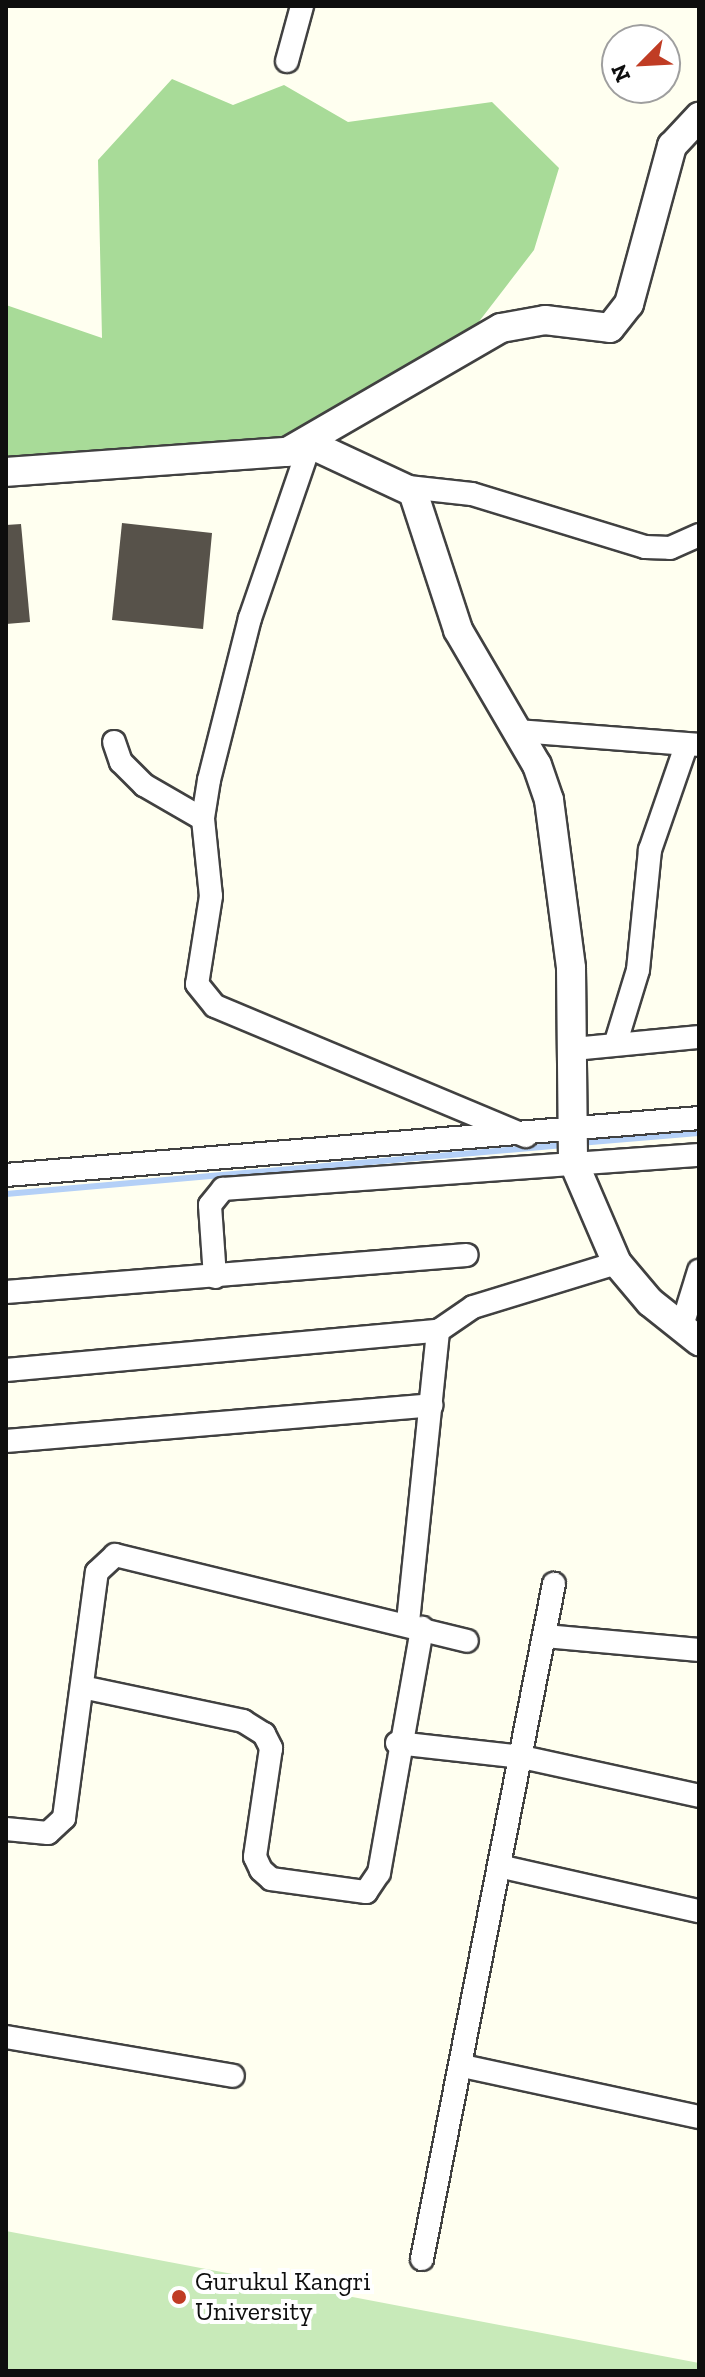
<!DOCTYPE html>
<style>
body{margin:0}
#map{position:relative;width:705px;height:2377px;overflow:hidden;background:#fffff0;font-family:"Zilla Slab",serif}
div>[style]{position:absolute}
.green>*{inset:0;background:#c8eab9}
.forest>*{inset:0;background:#a8db98}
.stream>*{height:6px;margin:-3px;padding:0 3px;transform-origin:3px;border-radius:3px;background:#b4d0f7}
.building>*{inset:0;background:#57524a}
.roads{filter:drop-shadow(2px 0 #414141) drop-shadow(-2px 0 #414141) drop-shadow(0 2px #414141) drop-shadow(0 -2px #414141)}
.minor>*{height:22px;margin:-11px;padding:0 11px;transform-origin:11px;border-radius:11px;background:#fff}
.tertiary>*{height:28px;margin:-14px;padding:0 14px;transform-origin:14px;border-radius:14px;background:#fff}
.dots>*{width:22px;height:22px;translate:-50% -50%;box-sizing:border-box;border:4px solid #fff;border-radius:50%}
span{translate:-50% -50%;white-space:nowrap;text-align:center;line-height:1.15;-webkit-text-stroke:8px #fff;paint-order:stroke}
.poi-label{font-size:26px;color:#0e0e0e}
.left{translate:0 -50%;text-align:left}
.frame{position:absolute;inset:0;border:8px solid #0e0e0e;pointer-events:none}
.north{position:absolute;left:601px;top:24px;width:80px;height:80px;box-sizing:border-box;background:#fff;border:2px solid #9f9f9f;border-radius:50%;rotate:246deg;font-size:22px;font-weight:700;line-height:32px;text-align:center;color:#0e0e0e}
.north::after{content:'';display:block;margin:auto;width:28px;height:36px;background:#c03c24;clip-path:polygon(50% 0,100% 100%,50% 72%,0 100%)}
</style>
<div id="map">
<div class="green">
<div style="clip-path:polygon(6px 2231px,699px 2363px,699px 2371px,6px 2371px)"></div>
</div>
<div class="forest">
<div style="clip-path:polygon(172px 79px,233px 105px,284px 85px,348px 122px,492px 102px,559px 168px,534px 250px,474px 328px,298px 439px,6px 462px,6px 305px,102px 338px,98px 160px)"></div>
</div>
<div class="stream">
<div style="left:579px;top:1143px;width:120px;rotate:-4.8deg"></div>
<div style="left:6px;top:1194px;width:560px;rotate:-5.02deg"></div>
</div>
<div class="building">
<div style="clip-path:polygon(122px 523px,212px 533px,203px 629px,112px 620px)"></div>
<div style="clip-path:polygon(21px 524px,30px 622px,6px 624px,6px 525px)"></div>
</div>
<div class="roads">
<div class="minor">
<div style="left:287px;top:61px;width:57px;rotate:-74.7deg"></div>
<div style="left:310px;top:444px;width:184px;rotate:109deg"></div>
<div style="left:250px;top:618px;width:167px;rotate:104.2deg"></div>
<div style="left:209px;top:780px;width:39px;rotate:99deg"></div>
<div style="left:203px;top:819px;width:77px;rotate:84.1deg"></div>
<div style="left:211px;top:896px;width:89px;rotate:99deg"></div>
<div style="left:197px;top:984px;width:28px;rotate:51deg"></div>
<div style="left:215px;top:1006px;width:337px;rotate:22.7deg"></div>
<div style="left:399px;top:486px;width:73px;rotate:6.3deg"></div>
<div style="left:472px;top:494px;width:181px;rotate:17deg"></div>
<div style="left:645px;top:547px;width:25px;rotate:2deg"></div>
<div style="left:670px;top:548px;width:32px;rotate:-24deg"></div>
<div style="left:518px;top:731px;width:182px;rotate:4.4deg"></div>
<div style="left:114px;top:742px;width:21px;rotate:71deg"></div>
<div style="left:121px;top:762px;width:33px;rotate:45deg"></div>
<div style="left:144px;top:785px;width:68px;rotate:30deg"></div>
<div style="left:616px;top:1042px;width:75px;rotate:-73deg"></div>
<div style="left:638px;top:970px;width:121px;rotate:-84.3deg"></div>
<div style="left:650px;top:850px;width:110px;rotate:-70.9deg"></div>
<div style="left:574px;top:1049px;width:126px;rotate:-5.5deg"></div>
<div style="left:6px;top:1175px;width:695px;rotate:-4.7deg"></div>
<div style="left:215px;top:1277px;width:72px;rotate:-94deg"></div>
<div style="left:210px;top:1205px;width:21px;rotate:-51deg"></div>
<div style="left:223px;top:1189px;width:477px;rotate:-4.1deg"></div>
<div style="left:6px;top:1292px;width:462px;rotate:-4.6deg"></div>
<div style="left:681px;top:1329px;width:61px;rotate:-72.8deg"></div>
<div style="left:6px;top:1370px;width:434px;rotate:-5.2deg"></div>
<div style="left:6px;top:1441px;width:427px;rotate:-4.8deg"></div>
<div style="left:408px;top:1622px;width:293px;rotate:-84.1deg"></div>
<div style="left:438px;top:1331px;width:42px;rotate:-34.4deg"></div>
<div style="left:473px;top:1307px;width:151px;rotate:-17deg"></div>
<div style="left:545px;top:1636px;width:155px;rotate:5.2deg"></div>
<div style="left:82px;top:1687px;width:165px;rotate:11.9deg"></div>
<div style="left:243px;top:1721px;width:25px;rotate:32deg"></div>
<div style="left:264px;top:1734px;width:16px;rotate:63deg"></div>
<div style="left:271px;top:1748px;width:110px;rotate:98.4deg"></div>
<div style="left:255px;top:1857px;width:14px;rotate:65deg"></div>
<div style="left:261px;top:1870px;width:13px;rotate:42deg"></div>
<div style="left:271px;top:1879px;width:96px;rotate:7.8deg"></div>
<div style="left:366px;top:1892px;width:23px;rotate:-56deg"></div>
<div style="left:379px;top:1873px;width:249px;rotate:-80deg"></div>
<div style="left:397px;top:1743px;width:126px;rotate:6.4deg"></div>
<div style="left:522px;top:1757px;width:181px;rotate:12.4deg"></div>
<div style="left:6px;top:1829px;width:42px;rotate:5.4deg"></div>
<div style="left:48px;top:1833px;width:22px;rotate:-43deg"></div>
<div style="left:64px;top:1818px;width:248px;rotate:-82.4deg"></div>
<div style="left:97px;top:1572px;width:25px;rotate:-43deg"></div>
<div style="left:115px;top:1555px;width:362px;rotate:13.7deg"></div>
<div style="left:503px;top:1867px;width:201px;rotate:12.7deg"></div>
<div style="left:6px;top:2037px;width:230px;rotate:9.7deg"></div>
<div style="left:463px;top:2066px;width:241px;rotate:12.2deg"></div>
<div style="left:422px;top:2259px;width:688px;rotate:-78.94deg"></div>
</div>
<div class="tertiary">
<div style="left:310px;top:444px;width:114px;rotate:25deg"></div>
<div style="left:413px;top:492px;width:145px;rotate:71.9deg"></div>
<div style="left:458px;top:630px;width:156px;rotate:59.7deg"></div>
<div style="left:537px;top:765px;width:37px;rotate:71deg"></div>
<div style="left:549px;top:800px;width:169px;rotate:82.5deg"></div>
<div style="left:571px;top:968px;width:193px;rotate:89.4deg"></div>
<div style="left:573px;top:1161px;width:111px;rotate:66.7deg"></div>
<div style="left:617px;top:1263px;width:51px;rotate:49.8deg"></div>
<div style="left:650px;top:1302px;width:63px;rotate:38.5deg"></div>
<div style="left:6px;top:472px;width:282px;rotate:-4.1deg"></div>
<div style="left:287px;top:452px;width:247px;rotate:-30.1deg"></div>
<div style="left:501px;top:328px;width:45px;rotate:-10.3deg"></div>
<div style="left:545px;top:320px;width:65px;rotate:7deg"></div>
<div style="left:610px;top:328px;width:31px;rotate:-52deg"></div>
<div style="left:629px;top:304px;width:164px;rotate:-74.8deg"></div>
<div style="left:672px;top:146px;width:40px;rotate:-47deg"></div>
</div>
</div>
<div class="dots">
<div style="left:179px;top:2297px;background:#c03c24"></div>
</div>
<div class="poi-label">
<span class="left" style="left:195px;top:2297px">Gurukul Kangri<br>University</span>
</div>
<div class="frame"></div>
<div class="north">N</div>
</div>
